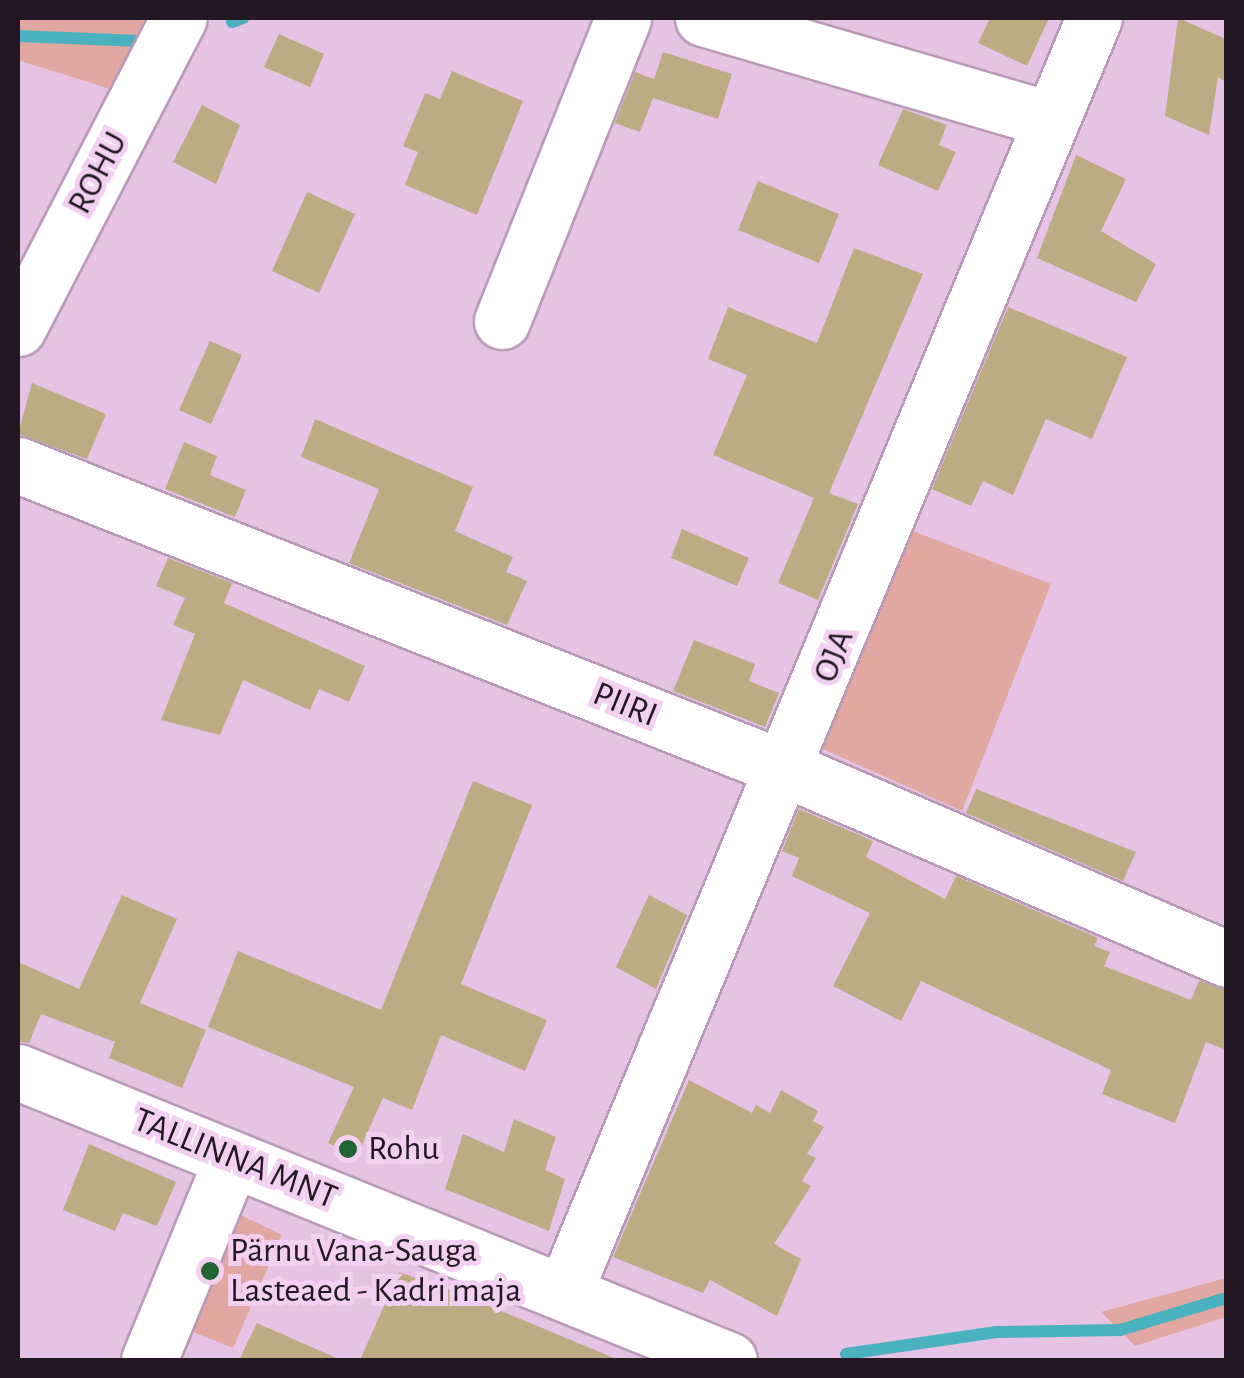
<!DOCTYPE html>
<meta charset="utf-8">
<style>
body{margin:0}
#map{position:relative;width:1244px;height:1378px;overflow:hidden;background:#e6c3e4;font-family:"Alegreya Sans",sans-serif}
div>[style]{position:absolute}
.green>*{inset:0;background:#e0a8a0}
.stream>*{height:12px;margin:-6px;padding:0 6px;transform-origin:6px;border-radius:6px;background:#4ab1bf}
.building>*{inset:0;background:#bdac83}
.roads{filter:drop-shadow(2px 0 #ba99b8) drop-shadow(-2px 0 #ba99b8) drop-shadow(0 2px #ba99b8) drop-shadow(0 -2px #ba99b8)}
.minor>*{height:55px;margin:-27.5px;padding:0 27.5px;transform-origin:27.5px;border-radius:27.5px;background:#fff}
.major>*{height:55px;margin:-27.5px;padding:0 27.5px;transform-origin:27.5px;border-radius:27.5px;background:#fff}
.dots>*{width:28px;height:28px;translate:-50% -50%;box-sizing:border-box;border:5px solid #f3d0f1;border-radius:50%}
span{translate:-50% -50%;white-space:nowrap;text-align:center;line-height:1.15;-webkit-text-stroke:10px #f3d0f1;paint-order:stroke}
.street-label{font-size:35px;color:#231723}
.poi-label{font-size:35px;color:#231723}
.left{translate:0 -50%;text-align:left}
.frame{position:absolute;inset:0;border:20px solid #231723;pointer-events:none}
</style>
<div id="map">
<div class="green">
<div style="clip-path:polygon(18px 18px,145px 18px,110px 89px,18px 60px)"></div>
<div style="clip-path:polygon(910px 530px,1051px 584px,962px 811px,823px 749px)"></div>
<div style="clip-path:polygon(226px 1208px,282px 1235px,233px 1348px,183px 1328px)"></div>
<div style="clip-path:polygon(1226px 1278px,1226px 1317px,1135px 1346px,1101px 1312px)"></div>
</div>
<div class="stream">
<div style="left:232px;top:22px;width:12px;rotate:-20deg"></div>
<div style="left:18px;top:36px;width:122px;rotate:2.3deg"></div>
<div style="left:846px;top:1354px;width:152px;rotate:-8.3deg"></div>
<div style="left:996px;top:1332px;width:124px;rotate:-0.9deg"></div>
<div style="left:1120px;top:1330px;width:111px;rotate:-16.8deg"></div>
</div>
<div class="building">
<div style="clip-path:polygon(990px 18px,1049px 18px,1027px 66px,978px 43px)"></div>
<div style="clip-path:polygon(1178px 18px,1226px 39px,1226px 82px,1218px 77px,1209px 135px,1165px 116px)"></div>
<div style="clip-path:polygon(279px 34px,324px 54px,310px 87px,264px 67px)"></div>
<div style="clip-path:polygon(663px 52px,732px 74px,718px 119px,653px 98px,640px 132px,615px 123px,635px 72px,654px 79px)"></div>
<div style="clip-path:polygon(452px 71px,523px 101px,477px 215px,405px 185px,418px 152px,403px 146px,419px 108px,425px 93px,440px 99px)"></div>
<div style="clip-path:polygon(202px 105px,240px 125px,216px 184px,173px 162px)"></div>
<div style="clip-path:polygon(903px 109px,947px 125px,939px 145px,956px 152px,938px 191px,878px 165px)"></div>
<div style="clip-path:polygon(1076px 155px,1126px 179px,1101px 231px,1156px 264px,1136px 302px,1037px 258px)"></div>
<div style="clip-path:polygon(758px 181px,839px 214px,819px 263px,738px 230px)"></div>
<div style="clip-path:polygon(307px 192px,355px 214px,319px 293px,272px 271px)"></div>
<div style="clip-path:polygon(854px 248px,923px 274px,829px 493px,858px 504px,818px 600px,778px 583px,814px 498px,713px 455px,747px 375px,708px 359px,728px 307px,817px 343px)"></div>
<div style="clip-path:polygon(1008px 307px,1127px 357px,1092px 439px,1046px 419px,1013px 495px,983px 481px,971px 506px,932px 489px)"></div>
<div style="clip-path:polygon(210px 341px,242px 355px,211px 424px,179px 410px)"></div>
<div style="clip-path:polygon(32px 383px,106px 414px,87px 459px,18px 434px)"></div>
<div style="clip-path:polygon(315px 419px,473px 487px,455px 531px,513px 557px,506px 572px,527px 581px,507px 625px,349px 563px,379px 489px,301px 457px)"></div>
<div style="clip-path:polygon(184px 442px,217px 456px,210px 475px,246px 490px,235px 517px,165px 489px)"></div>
<div style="clip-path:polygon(682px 529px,749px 558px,737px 586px,671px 558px)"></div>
<div style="clip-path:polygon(168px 558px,232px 583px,224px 603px,365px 666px,349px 702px,319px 689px,310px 710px,243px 680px,220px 735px,161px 720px,195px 634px,173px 625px,185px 598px,156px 586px)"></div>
<div style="clip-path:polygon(694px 640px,755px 664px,749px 681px,779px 693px,765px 727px,673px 691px)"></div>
<div style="clip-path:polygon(473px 781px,532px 805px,461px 984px,547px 1020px,525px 1071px,441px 1035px,412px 1110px,383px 1098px,357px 1156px,328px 1143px,354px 1087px,208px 1027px,238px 951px,381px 1010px)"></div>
<div style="clip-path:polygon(976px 789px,1136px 852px,1123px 881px,966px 813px)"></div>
<div style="clip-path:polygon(799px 809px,873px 841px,866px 857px,945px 899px,956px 876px,1098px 938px,1094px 946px,1110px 952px,1104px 966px,1191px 1000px,1199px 981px,1226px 990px,1226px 1050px,1206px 1042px,1175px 1123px,1102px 1094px,1111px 1070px,921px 981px,901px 1021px,833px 986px,870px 913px,792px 876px,799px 858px,782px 851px)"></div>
<div style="clip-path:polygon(122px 895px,177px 919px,140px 1003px,206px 1030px,182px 1088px,109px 1058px,115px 1042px,41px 1014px,29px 1043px,18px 1041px,18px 962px,79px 989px)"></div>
<div style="clip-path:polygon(649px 895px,687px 915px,656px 989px,616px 967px)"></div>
<div style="clip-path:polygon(689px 1080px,752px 1113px,756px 1105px,770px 1113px,781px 1090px,818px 1111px,813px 1121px,824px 1127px,807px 1154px,816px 1158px,802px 1181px,811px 1186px,774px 1244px,801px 1259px,777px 1316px,710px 1280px,703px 1293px,613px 1257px)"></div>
<div style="clip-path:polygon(514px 1119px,556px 1137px,545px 1170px,565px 1179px,549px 1231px,445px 1189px,463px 1134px,504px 1152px)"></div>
<div style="clip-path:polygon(89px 1144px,176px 1182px,157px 1226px,123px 1213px,115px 1231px,63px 1210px)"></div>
<div style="clip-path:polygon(399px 1272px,458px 1293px,619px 1360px,360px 1360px)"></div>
<div style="clip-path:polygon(257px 1323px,341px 1360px,239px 1360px)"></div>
</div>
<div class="roads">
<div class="minor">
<div style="left:703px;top:18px;width:360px;rotate:16.3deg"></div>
<div style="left:502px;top:321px;width:326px;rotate:-68.2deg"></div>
<div style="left:18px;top:328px;width:349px;rotate:-62.6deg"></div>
<div style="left:18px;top:465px;width:828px;rotate:21.61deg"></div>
<div style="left:788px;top:770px;width:477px;rotate:23.3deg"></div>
<div style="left:565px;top:1290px;width:1378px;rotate:-67.42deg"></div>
<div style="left:149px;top:1360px;width:217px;rotate:-67.6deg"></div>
</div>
<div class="major">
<div style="left:18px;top:1072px;width:767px;rotate:22.05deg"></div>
</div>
</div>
<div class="dots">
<div style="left:348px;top:1149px;background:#216530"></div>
<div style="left:210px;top:1271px;background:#216530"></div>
</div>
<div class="street-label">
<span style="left:98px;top:173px;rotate:-62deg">ROHU</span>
<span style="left:834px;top:656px;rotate:-68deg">OJA</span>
<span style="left:625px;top:705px;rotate:22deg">PIIRI</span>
<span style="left:235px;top:1159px;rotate:22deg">TALLINNA MNT</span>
</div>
<div class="poi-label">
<span class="left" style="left:368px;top:1149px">Rohu</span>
<span class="left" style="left:230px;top:1271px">Pärnu Vana-Sauga<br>Lasteaed - Kadri maja</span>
</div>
<div class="frame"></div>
</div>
